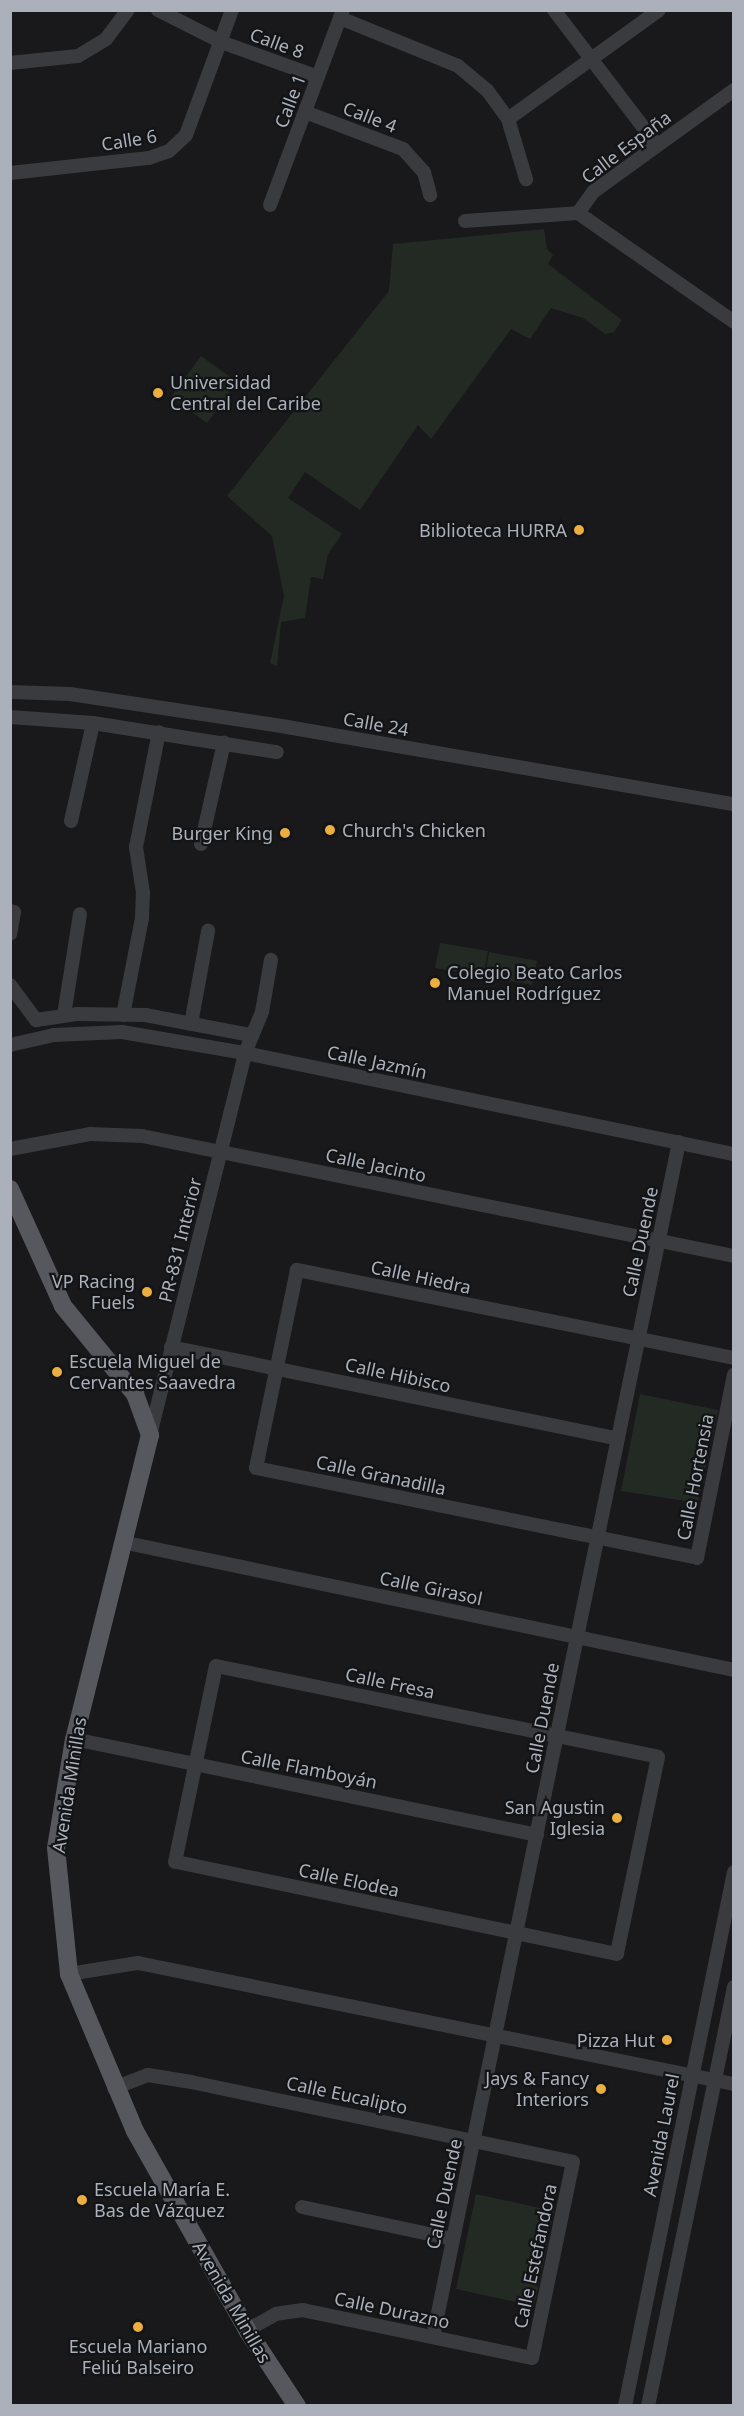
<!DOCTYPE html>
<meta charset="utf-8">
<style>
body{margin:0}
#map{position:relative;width:744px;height:2416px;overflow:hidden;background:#19191b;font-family:"Noto Sans",sans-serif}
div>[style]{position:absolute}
.green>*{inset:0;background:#232a23}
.minor>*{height:14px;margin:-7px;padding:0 7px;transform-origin:7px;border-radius:7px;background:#3a3b3f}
.major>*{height:18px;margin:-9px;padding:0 9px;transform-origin:9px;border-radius:9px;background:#56585e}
.dots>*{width:16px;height:16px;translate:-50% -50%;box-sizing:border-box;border:3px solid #131416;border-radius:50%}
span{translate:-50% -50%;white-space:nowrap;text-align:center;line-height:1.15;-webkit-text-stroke:4.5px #131416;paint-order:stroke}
.street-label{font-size:18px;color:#abb0ba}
.poi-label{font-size:18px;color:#abb0ba}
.left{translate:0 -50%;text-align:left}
.right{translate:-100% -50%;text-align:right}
.frame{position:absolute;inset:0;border:12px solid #abb0ba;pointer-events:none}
</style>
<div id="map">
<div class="green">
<div style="clip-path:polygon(544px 229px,547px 249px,553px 255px,548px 264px,622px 320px,614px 332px,605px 334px,583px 318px,551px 308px,530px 339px,511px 329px,431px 439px,418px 425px,360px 510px,305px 472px,288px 498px,342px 534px,328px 554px,323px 579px,311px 577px,305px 618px,281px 622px,277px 666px,270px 663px,284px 596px,272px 536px,227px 496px,389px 291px,393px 244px)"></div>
<div style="clip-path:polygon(201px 356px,237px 382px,207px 423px,171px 397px)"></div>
<div style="clip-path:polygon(440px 943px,488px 951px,483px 976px,435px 968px)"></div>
<div style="clip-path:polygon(489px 952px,537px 961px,532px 985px,485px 976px)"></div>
<div style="clip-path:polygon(640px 1394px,718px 1410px,698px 1503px,621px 1491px)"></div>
<div style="clip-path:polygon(476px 2194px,554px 2211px,534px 2306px,456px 2289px)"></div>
</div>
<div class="minor">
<div style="left:158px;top:10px;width:71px;rotate:26.9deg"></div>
<div style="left:221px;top:42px;width:103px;rotate:19.8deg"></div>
<div style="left:554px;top:10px;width:170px;rotate:52.7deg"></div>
<div style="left:340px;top:18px;width:127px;rotate:22.1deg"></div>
<div style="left:458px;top:66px;width:38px;rotate:40deg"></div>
<div style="left:487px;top:90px;width:36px;rotate:54deg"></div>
<div style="left:508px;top:119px;width:63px;rotate:73.3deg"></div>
<div style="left:10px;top:63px;width:68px;rotate:-5.9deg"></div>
<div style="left:78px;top:56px;width:33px;rotate:-31deg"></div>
<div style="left:106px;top:39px;width:36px;rotate:-53deg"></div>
<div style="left:305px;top:112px;width:105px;rotate:20.7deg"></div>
<div style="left:403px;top:149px;width:31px;rotate:48deg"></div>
<div style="left:424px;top:172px;width:24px;rotate:75deg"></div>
<div style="left:508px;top:119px;width:186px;rotate:-35.8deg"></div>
<div style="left:10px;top:173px;width:140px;rotate:-6.2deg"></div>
<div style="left:149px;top:158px;width:21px;rotate:-19deg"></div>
<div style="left:169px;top:151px;width:23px;rotate:-43deg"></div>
<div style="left:186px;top:135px;width:133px;rotate:-69.8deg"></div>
<div style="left:270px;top:205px;width:208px;rotate:-69.5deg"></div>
<div style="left:578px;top:213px;width:190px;rotate:34.9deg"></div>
<div style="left:465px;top:221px;width:113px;rotate:-4deg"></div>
<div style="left:578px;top:213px;width:26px;rotate:-54deg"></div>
<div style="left:593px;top:192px;width:174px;rotate:-35.9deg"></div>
<div style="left:10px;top:692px;width:60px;rotate:1.9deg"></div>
<div style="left:70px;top:694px;width:219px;rotate:8.6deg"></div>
<div style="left:287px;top:727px;width:454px;rotate:9.8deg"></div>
<div style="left:10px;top:717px;width:83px;rotate:4.1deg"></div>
<div style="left:93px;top:723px;width:186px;rotate:9deg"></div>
<div style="left:71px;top:821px;width:100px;rotate:-77.3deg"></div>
<div style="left:201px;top:844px;width:104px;rotate:-77.2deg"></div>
<div style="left:10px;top:911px;width:4px;rotate:14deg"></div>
<div style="left:14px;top:912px;width:22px;rotate:100deg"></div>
<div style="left:10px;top:985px;width:44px;rotate:53.4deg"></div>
<div style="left:36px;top:1020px;width:41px;rotate:-8.3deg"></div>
<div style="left:77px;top:1014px;width:68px;rotate:0.8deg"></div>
<div style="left:145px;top:1015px;width:108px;rotate:10.7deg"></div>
<div style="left:64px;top:1015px;width:102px;rotate:-81deg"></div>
<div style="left:123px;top:1015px;width:99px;rotate:-78.9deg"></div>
<div style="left:142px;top:918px;width:25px;rotate:-88deg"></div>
<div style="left:143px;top:893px;width:47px;rotate:-98.7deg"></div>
<div style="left:136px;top:847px;width:117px;rotate:-78.7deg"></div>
<div style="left:191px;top:1024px;width:95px;rotate:-79.6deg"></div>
<div style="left:10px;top:1045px;width:45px;rotate:-12.8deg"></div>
<div style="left:54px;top:1035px;width:68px;rotate:-2.5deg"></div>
<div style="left:122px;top:1032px;width:125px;rotate:9.7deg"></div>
<div style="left:245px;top:1053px;width:499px;rotate:11.7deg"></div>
<div style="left:10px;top:1149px;width:81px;rotate:-10.6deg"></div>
<div style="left:90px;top:1134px;width:52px;rotate:2.2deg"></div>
<div style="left:142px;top:1136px;width:604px;rotate:11.46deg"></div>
<div style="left:171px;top:1347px;width:456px;rotate:11.6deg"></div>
<div style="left:734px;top:1358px;width:446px;rotate:-168.6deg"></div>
<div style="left:297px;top:1270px;width:202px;rotate:101.7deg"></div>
<div style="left:256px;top:1468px;width:450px;rotate:11.5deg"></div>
<div style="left:697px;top:1558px;width:187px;rotate:-78.6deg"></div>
<div style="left:150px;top:1435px;width:394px;rotate:-76deg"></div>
<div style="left:245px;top:1053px;width:44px;rotate:-67.5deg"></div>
<div style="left:262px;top:1012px;width:53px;rotate:-80.2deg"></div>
<div style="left:122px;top:1542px;width:625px;rotate:11.81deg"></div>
<div style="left:216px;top:1666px;width:451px;rotate:11.6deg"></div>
<div style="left:658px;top:1757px;width:201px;rotate:101.8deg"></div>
<div style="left:617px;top:1954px;width:451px;rotate:-168.2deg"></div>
<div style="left:175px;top:1862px;width:200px;rotate:-78.2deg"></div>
<div style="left:74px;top:1739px;width:473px;rotate:11.7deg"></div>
<div style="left:69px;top:1974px;width:70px;rotate:-9.1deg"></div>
<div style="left:138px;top:1963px;width:608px;rotate:11.48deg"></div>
<div style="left:114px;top:2088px;width:36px;rotate:-21deg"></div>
<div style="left:148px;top:2075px;width:44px;rotate:9.2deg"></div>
<div style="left:191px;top:2082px;width:390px;rotate:11.8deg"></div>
<div style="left:573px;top:2162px;width:200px;rotate:101.8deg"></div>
<div style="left:532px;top:2358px;width:234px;rotate:-168.2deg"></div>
<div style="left:303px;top:2310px;width:27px;rotate:172deg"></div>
<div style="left:276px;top:2314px;width:33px;rotate:151deg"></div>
<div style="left:302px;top:2207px;width:154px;rotate:12deg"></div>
<div style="left:433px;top:2337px;width:1220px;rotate:-78.37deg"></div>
<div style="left:625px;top:2406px;width:545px;rotate:-78.46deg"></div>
<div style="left:648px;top:2406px;width:428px;rotate:-78.4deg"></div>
</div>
<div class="major">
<div style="left:10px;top:1189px;width:128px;rotate:65.6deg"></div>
<div style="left:63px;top:1306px;width:114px;rotate:50.7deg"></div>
<div style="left:135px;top:1394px;width:44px;rotate:69.9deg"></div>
<div style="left:150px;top:1435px;width:313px;rotate:104deg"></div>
<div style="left:74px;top:1739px;width:110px;rotate:99.4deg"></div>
<div style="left:56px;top:1848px;width:127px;rotate:84.1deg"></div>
<div style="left:69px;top:1974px;width:170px;rotate:67.2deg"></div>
<div style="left:135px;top:2131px;width:228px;rotate:60.6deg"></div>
<div style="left:247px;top:2330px;width:91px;rotate:56.7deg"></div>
</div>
<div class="dots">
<div style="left:158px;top:393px;background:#eaae41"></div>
<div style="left:579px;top:530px;background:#eaae41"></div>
<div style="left:330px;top:830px;background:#eaae41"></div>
<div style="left:285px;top:833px;background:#eaae41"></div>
<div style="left:435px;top:983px;background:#eaae41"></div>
<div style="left:147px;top:1292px;background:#eaae41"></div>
<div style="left:57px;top:1372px;background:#eaae41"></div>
<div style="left:617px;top:1818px;background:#eaae41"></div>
<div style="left:667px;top:2040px;background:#eaae41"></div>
<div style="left:601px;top:2089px;background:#eaae41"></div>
<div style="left:82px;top:2200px;background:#eaae41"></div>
<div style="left:138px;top:2327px;background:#eaae41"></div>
</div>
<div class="street-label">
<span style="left:277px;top:43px;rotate:20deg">Calle 8</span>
<span style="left:290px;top:101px;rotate:-69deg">Calle 1</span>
<span style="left:370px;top:117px;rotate:21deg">Calle 4</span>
<span style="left:129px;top:140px;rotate:-9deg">Calle 6</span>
<span style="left:626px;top:147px;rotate:-37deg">Calle España</span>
<span style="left:376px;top:724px;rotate:10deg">Calle 24</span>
<span style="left:377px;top:1062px;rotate:12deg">Calle Jazmín</span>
<span style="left:376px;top:1165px;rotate:12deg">Calle Jacinto</span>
<span style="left:180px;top:1240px;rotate:-76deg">PR-831 Interior</span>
<span style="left:640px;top:1242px;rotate:-78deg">Calle Duende</span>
<span style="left:421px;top:1277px;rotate:12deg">Calle Hiedra</span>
<span style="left:398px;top:1375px;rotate:12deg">Calle Hibisco</span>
<span style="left:381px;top:1475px;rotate:12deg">Calle Granadilla</span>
<span style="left:695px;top:1477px;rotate:-79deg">Calle Hortensia</span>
<span style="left:431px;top:1588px;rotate:12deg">Calle Girasol</span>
<span style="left:390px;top:1683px;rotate:12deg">Calle Fresa</span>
<span style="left:542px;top:1718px;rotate:-79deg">Calle Duende</span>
<span style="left:309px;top:1769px;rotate:11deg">Calle Flamboyán</span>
<span style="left:69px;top:1785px;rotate:-81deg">Avenida Minillas</span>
<span style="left:349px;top:1880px;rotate:12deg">Calle Elodea</span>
<span style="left:347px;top:2095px;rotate:12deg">Calle Eucalipto</span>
<span style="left:661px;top:2135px;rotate:-79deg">Avenida Laurel</span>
<span style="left:444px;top:2194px;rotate:-78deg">Calle Duende</span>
<span style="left:535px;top:2256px;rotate:-78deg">Calle Estefandora</span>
<span style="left:232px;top:2302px;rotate:60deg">Avenida Minillas</span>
<span style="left:392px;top:2310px;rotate:12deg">Calle Durazno</span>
</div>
<div class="poi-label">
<span class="left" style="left:170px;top:393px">Universidad<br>Central del Caribe</span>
<span class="right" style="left:567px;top:530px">Biblioteca HURRA</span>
<span class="left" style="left:342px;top:830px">Church's Chicken</span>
<span class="right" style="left:273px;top:833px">Burger King</span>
<span class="left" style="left:447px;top:983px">Colegio Beato Carlos<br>Manuel Rodríguez</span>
<span class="right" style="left:135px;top:1292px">VP Racing<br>Fuels</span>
<span class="left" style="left:69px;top:1372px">Escuela Miguel de<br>Cervantes Saavedra</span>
<span class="right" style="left:605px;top:1818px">San Agustin<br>Iglesia</span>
<span class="right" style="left:655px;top:2040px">Pizza Hut</span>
<span class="right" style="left:589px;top:2089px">Jays &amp; Fancy<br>Interiors</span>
<span class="left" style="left:94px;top:2200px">Escuela María E.<br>Bas de Vázquez</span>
<span style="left:138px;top:2357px">Escuela Mariano<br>Feliú Balseiro</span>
</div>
<div class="frame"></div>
</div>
